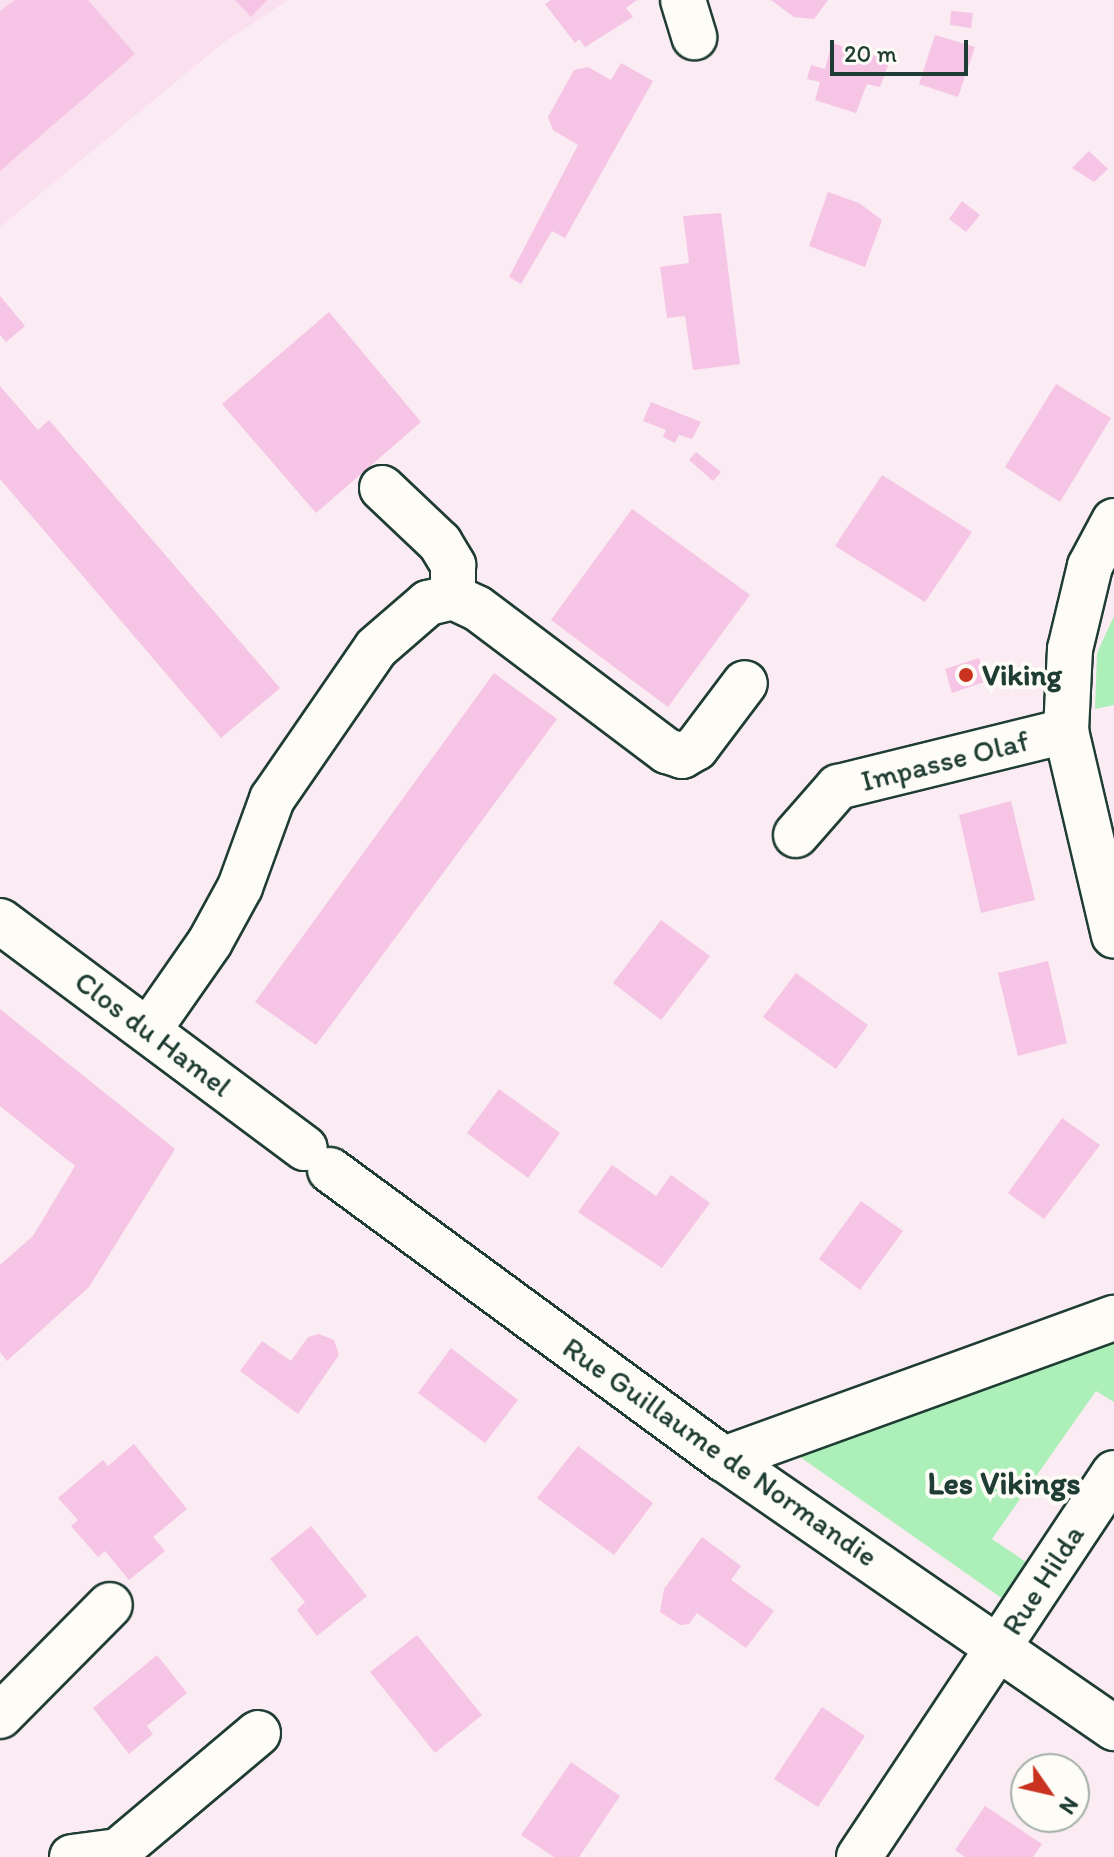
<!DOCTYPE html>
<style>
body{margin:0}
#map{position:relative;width:1114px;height:1857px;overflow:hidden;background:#fbebf2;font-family:Itim,sans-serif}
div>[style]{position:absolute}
.built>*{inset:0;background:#fadfee}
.green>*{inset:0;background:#acefb8}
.building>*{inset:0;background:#f6c4e5}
.roads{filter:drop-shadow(2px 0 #1f3d34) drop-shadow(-2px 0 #1f3d34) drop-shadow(0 2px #1f3d34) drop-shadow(0 -2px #1f3d34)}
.minor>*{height:44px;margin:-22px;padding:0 22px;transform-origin:22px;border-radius:22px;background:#fdfcf7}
.dots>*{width:22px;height:22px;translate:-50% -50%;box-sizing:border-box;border:4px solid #fdfcf7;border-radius:50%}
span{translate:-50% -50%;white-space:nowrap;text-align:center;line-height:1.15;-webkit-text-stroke:8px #fdfcf7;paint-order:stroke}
.poi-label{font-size:30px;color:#1f3d34;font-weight:700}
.left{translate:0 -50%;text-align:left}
.street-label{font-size:30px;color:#1f3d34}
.neighbourhood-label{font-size:32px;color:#1f3d34;font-weight:700}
.north{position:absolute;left:1010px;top:1753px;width:80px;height:80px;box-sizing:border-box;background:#fdfcf7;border:2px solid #a4b0a9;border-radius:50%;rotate:124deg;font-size:22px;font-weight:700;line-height:32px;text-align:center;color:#1f3d34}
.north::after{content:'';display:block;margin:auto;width:28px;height:36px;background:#c8321e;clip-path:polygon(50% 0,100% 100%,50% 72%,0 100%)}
.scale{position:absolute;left:830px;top:40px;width:138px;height:36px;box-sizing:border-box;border:4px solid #1f3d34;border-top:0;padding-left:10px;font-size:24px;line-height:28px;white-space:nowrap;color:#1f3d34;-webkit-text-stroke:6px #fdfcf7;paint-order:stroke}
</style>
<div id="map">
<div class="built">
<div style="clip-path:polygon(0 0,288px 0,223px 43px,0 227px)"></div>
</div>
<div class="green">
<div style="clip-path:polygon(1114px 616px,1114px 705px,1095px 709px,1097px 653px)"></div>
<div style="clip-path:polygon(1108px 1339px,1114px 1342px,1114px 1402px,1096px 1391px,992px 1539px,1026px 1562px,1003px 1599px,800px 1457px)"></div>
</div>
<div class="building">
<div style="clip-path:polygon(15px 0,88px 0,135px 54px,0 171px,0 11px)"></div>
<div style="clip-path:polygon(235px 0,267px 0,251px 17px)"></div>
<div style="clip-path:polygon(551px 0,637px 0,626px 8px,633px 17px,585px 47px,579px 39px,575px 43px,545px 4px)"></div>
<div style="clip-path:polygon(771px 0,828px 0,814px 19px,794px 17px)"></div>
<div style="clip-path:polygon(951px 11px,973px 13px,971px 28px,950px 25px)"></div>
<div style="clip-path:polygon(935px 35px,975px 47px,958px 97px,919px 84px)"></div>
<div style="clip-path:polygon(832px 43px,890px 60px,880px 87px,867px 84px,856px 113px,815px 100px,820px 82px,807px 79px,811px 65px,825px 69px)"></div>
<div style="clip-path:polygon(621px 63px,653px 81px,565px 238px,552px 231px,521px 284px,509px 277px,578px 145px,553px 130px,548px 117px,574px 70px,588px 67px,611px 80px)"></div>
<div style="clip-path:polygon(1089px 151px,1108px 169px,1094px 182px,1072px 168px)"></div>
<div style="clip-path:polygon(828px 192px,859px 203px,882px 220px,865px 267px,809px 246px)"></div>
<div style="clip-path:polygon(962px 201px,980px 215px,966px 232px,949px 219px)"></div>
<div style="clip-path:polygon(721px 213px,740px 364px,693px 370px,685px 316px,667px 318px,660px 267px,689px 263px,683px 216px)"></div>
<div style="clip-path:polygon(0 296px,25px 326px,6px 342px,0 335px)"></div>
<div style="clip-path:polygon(329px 312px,421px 422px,316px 513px,222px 404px)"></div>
<div style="clip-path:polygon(1056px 384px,1111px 418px,1060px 502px,1005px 467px)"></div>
<div style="clip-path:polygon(0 386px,38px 430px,49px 420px,280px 688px,221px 738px,0 479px)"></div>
<div style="clip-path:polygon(651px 402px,701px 422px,692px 439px,679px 435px,675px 443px,663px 437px,666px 430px,643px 421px)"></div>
<div style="clip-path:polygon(696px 452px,721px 472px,713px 481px,689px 460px)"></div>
<div style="clip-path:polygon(882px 475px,972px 532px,925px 602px,835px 546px)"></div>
<div style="clip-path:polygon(632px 509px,750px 595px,668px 707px,551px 620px)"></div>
<div style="clip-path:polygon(979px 658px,987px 681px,952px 693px,945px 669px)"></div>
<div style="clip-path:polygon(494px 673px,557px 719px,316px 1045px,255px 1002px)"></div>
<div style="clip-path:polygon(1011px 801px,1035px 900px,981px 913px,959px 815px)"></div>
<div style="clip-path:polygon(661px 920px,710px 956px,661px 1020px,613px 983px)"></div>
<div style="clip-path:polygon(1048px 961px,1067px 1043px,1018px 1056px,998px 973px)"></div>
<div style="clip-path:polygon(796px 973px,868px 1025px,836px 1069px,763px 1017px)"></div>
<div style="clip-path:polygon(0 1009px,175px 1149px,89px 1287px,7px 1361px,0 1352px,0 1265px,33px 1236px,75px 1166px,0 1106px)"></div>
<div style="clip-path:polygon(499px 1089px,560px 1133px,528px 1178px,467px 1133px)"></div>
<div style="clip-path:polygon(1062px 1118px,1100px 1145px,1044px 1219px,1008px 1193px)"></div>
<div style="clip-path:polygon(612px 1165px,656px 1196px,671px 1175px,710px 1203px,662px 1268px,578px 1212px)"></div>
<div style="clip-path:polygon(861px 1201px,903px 1231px,860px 1290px,819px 1259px)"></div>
<div style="clip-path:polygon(319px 1334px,334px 1340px,339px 1355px,298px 1414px,240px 1371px,262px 1341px,291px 1361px,308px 1337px)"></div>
<div style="clip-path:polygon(451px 1348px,518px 1400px,485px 1443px,418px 1393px)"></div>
<div style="clip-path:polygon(134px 1444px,187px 1509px,153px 1537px,165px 1551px,129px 1580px,105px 1551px,98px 1557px,71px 1526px,78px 1520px,58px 1498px,103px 1460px,108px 1466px)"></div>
<div style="clip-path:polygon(578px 1446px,653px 1503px,614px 1555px,537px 1498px)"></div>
<div style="clip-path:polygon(311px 1526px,367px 1596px,317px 1636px,297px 1610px,305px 1602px,270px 1559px)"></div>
<div style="clip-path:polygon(702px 1537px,741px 1566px,731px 1580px,774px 1611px,746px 1648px,697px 1613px,689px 1624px,680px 1625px,660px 1612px,664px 1589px)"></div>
<div style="clip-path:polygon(417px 1635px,482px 1715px,435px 1753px,370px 1672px)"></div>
<div style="clip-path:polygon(157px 1655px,187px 1693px,147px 1726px,153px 1734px,129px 1754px,93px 1708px)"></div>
<div style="clip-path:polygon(822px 1707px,865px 1736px,818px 1807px,774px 1779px)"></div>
<div style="clip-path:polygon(571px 1762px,620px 1796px,579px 1857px,554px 1857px,521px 1835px)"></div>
<div style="clip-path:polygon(985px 1806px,1042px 1844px,1033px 1857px,965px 1857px,955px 1850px)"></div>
</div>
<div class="roads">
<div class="minor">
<div style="left:683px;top:0;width:39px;rotate:73deg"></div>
<div style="left:382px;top:488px;width:80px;rotate:43.5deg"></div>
<div style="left:440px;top:543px;width:26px;rotate:59deg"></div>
<div style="left:453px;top:565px;width:32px;rotate:90deg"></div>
<div style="left:1114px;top:521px;width:51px;rotate:118.1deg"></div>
<div style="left:1090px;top:566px;width:85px;rotate:103.5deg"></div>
<div style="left:1070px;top:649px;width:82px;rotate:92.8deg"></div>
<div style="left:1066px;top:731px;width:210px;rotate:76.8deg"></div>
<div style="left:796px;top:835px;width:64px;rotate:-48.8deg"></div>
<div style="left:838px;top:787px;width:235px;rotate:-13.8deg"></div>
<div style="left:0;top:921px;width:380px;rotate:36.7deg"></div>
<div style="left:148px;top:1031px;width:108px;rotate:-55.1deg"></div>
<div style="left:210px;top:942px;width:63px;rotate:-61.4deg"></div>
<div style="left:240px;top:887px;width:94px;rotate:-70deg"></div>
<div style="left:272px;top:799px;width:183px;rotate:-55.4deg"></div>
<div style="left:376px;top:648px;width:69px;rotate:-40.9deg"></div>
<div style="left:428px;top:603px;width:26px;rotate:-13deg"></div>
<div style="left:453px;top:597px;width:26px;rotate:25deg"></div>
<div style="left:477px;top:608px;width:238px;rotate:37deg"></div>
<div style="left:667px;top:751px;width:16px;rotate:18deg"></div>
<div style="left:682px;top:756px;width:16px;rotate:-30deg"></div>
<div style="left:696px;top:748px;width:81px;rotate:-53deg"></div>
<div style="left:330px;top:1170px;width:489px;rotate:36.3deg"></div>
<div style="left:724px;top:1459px;width:474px;rotate:34.6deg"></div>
<div style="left:724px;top:1459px;width:415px;rotate:-19.9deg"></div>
<div style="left:0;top:1716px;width:156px;rotate:-45.3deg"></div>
<div style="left:72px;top:1857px;width:46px;rotate:-7.4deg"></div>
<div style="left:118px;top:1851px;width:183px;rotate:-40.1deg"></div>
<div style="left:859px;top:1857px;width:461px;rotate:-56.4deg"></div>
</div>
</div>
<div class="dots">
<div style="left:966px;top:675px;background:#c8321e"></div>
</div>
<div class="poi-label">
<span class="left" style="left:982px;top:675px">Viking</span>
</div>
<div class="street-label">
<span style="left:945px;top:761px;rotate:-14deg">Impasse Olaf</span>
<span style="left:153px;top:1034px;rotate:37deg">Clos du Hamel</span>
<span style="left:720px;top:1452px;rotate:35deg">Rue Guillaume de Normandie</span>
<span style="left:1043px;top:1580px;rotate:-57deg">Rue Hilda</span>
</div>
<div class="neighbourhood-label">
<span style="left:1004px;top:1483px">Les Vikings</span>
</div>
<div class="north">N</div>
<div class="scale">20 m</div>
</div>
